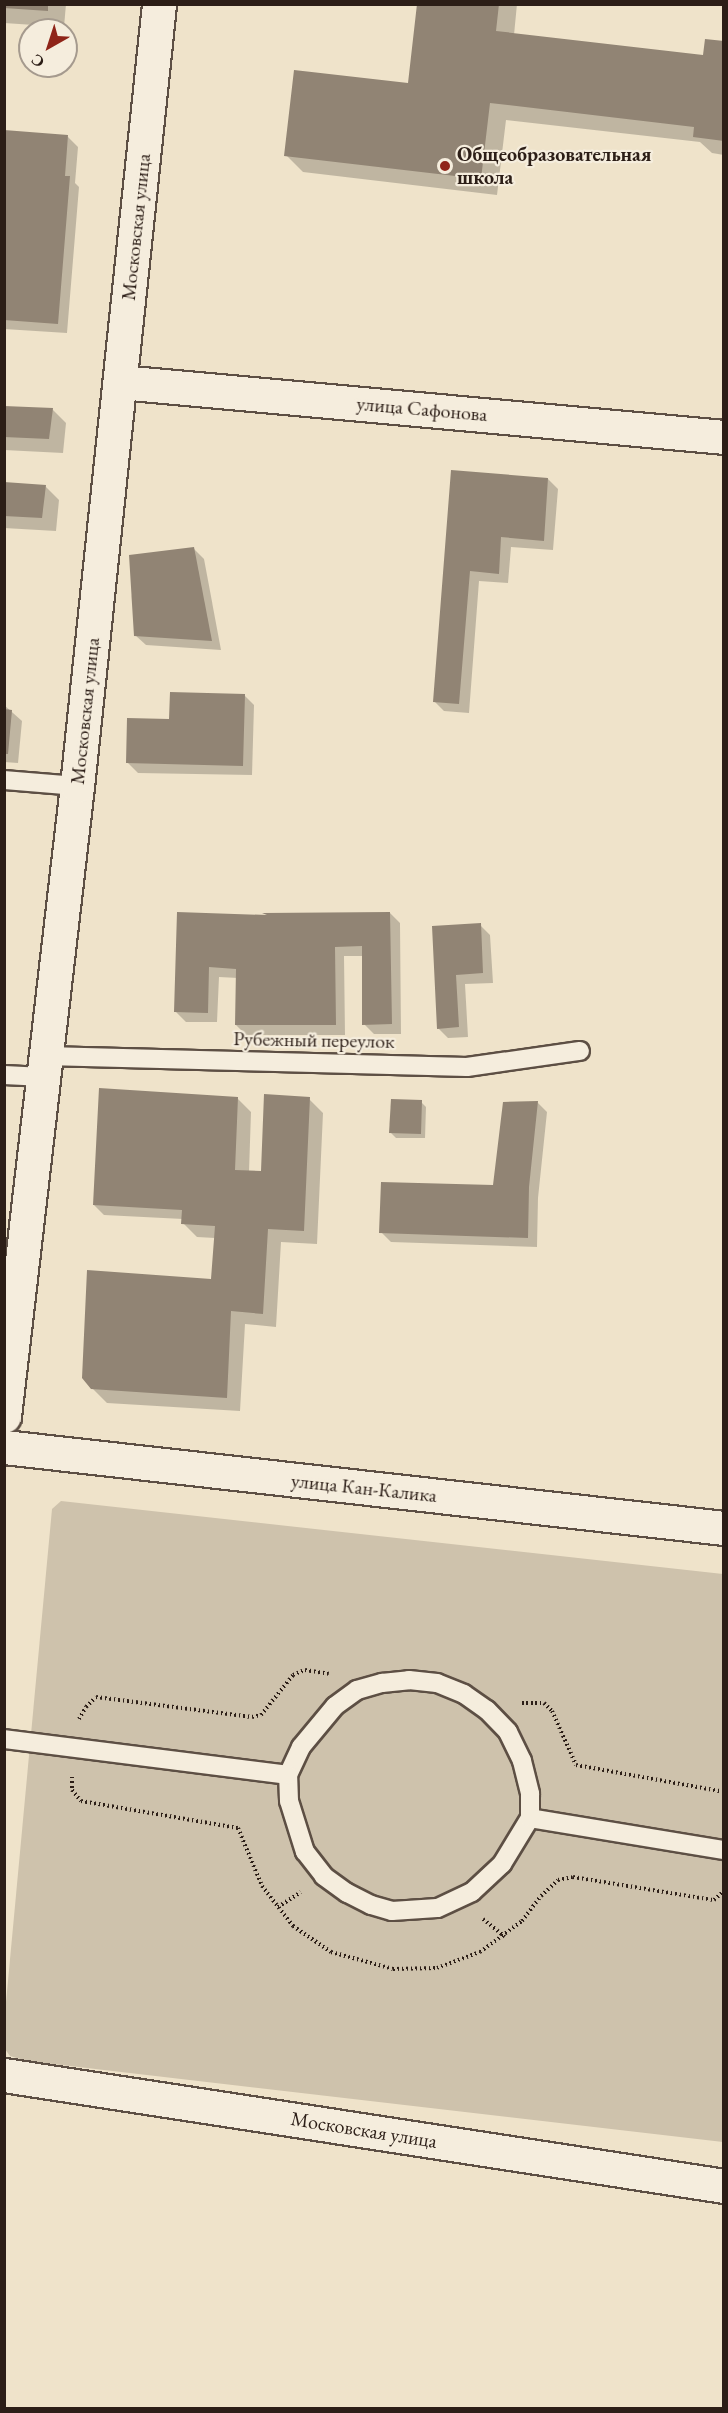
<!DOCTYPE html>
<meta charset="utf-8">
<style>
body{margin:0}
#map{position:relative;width:728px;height:2413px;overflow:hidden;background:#efe3ca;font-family:"EB Garamond",serif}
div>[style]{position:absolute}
.green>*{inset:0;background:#cec2ac}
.shadow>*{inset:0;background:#0003}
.building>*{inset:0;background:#918474}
.path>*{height:4px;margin-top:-2px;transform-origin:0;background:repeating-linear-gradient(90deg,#2c1e17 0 1.5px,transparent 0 4.5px)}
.roads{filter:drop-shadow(2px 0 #5d4f44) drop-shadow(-2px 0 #5d4f44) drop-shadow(0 2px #5d4f44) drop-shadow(0 -2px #5d4f44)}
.service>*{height:18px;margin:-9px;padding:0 9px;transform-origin:9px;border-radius:9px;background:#f5eddd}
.minor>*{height:33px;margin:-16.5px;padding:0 16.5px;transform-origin:16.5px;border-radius:16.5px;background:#f5eddd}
.tertiary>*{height:33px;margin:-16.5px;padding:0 16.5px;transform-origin:16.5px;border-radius:16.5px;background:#f5eddd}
.dots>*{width:16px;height:16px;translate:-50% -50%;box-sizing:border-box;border:3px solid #f5eddd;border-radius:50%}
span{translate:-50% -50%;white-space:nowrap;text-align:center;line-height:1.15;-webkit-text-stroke:4.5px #f5eddd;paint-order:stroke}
.poi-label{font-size:20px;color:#2c1e17;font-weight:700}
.left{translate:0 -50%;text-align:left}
.street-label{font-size:20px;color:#2c1e17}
.frame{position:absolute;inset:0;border:6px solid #2c1e17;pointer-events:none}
.north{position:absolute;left:18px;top:18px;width:60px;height:60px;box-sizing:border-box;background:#f5eddd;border:2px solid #a59a8e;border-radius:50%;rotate:219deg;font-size:16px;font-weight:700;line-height:24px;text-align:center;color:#2c1e17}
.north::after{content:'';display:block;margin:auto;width:21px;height:27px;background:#8f2418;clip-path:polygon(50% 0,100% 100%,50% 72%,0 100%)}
</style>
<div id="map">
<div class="green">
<div style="clip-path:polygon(61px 1501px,723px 1574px,723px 2142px,27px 2061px,10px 2056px,5px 2049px,5px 2013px,52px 1509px)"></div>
</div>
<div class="shadow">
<div style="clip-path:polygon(4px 4px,66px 4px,64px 27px,4px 23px)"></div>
<div style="clip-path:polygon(418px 4px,517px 4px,514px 35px,704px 56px,724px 42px,724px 155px,712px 153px,700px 142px,506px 120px,497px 195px,303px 172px,286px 155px,409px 85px)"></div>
<div style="clip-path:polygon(4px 131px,68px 137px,78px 147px,75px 183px,79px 187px,67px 333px,4px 329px)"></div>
<div style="clip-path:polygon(4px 408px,52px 409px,66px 423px,63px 453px,4px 450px)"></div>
<div style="clip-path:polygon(452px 471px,548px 479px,558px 489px,553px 550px,511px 547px,508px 583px,479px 581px,469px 713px,444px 711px,434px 701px)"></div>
<div style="clip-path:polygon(4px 484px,45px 486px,59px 500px,56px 531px,4px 528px)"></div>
<div style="clip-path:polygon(194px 549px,204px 559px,221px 650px,146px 645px,135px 635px)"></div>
<div style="clip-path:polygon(244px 695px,254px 705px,252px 775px,138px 773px,128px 763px,171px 720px)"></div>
<div style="clip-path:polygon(4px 705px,22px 721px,18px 763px,4px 762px)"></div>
<div style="clip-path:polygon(390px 913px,400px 923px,401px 1034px,374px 1034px,364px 1024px,363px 956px,344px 956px,345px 1035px,246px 1035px,236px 1025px,238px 978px,219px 977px,217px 1022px,186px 1022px,176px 1012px,179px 914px,267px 916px)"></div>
<div style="clip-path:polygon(480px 925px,490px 935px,493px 983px,465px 984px,468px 1037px,448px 1038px,438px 1028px,434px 927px)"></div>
<div style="clip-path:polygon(237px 1098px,251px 1112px,249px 1172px,262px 1172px,309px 1099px,323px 1113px,317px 1244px,281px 1242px,276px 1327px,245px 1324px,240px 1411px,107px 1403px,92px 1388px,212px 1280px,215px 1238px,197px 1237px,183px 1223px,183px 1219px,104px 1215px,94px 1205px)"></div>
<div style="clip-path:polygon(421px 1102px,426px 1107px,425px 1138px,396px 1138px,391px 1133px)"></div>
<div style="clip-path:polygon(537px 1102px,547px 1112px,538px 1198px,537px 1247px,391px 1242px,381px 1232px,494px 1187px)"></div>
</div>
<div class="building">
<div style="clip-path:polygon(4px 4px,48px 4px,48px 11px,4px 8px)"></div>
<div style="clip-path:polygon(417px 4px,499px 4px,496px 31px,703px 55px,705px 39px,724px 41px,724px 141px,693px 137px,694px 127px,490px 103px,481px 179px,284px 156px,294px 70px,408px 83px)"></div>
<div style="clip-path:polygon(4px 130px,68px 135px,65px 176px,70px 176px,58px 324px,4px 320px)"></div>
<div style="clip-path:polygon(4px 406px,53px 408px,49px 439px,4px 437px)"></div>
<div style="clip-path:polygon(451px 470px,548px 478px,544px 541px,501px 537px,499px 574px,470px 571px,459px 704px,433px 702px)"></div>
<div style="clip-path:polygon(4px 482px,46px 485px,42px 518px,4px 516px)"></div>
<div style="clip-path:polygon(194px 547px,212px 641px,134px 636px,129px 555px)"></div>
<div style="clip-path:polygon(170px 692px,245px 694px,243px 766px,126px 763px,127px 718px,169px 719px)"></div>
<div style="clip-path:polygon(4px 709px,12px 710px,8px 754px,4px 754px)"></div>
<div style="clip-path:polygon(177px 912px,267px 915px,262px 913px,390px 912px,392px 1024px,362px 1025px,362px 946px,335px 947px,336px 1025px,235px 1025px,236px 969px,209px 967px,208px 1013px,174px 1012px)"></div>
<div style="clip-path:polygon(481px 923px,483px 973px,456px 975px,459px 1027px,437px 1029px,432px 926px)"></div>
<div style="clip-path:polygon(99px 1088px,238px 1097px,235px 1170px,261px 1171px,264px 1094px,310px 1097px,304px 1231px,268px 1229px,263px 1314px,231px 1311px,227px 1398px,91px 1389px,82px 1378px,87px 1270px,211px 1279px,215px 1226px,181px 1224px,182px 1210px,93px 1205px)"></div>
<div style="clip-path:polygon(391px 1099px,422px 1100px,421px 1134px,389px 1133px)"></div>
<div style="clip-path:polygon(538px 1101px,529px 1187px,528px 1238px,379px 1233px,381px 1182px,493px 1185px,503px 1102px)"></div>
</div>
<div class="path">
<div style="left:522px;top:1703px;width:22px"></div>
<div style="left:544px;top:1703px;width:11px;rotate:45deg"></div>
<div style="left:552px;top:1711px;width:59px;rotate:66deg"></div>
<div style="left:576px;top:1765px;width:150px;rotate:10.3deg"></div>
<div style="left:79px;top:1719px;width:14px;rotate:-60deg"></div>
<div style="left:86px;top:1707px;width:14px;rotate:-45deg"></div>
<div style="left:96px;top:1697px;width:157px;rotate:7.3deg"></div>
<div style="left:252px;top:1717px;width:9px;rotate:-13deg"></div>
<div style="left:261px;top:1715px;width:51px;rotate:-51.3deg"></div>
<div style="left:293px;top:1675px;width:13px;rotate:-23deg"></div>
<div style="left:305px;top:1670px;width:24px;rotate:9deg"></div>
<div style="left:72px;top:1777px;width:13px;rotate:90deg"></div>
<div style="left:72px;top:1790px;width:14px;rotate:51deg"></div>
<div style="left:81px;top:1801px;width:159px;rotate:9.8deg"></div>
<div style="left:238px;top:1828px;width:63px;rotate:67.5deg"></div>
<div style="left:262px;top:1886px;width:51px;rotate:52.2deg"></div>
<div style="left:293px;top:1926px;width:46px;rotate:34.4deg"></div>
<div style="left:331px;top:1952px;width:64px;rotate:15.3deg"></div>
<div style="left:393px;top:1969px;width:44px;rotate:-1.3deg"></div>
<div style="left:437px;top:1968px;width:46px;rotate:-20.4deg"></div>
<div style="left:480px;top:1952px;width:52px;rotate:-36.4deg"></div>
<div style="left:522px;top:1921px;width:31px;rotate:-53deg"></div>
<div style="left:541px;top:1896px;width:23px;rotate:-43deg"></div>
<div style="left:558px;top:1880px;width:15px;rotate:-11deg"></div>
<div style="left:573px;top:1877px;width:143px;rotate:9.3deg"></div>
<div style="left:714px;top:1900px;width:13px;rotate:-42deg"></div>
<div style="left:278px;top:1907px;width:27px;rotate:-33deg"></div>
<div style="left:483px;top:1919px;width:28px;rotate:39deg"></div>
</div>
<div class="roads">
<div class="service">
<div style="left:4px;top:780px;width:73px;rotate:4.7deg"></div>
<div style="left:46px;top:1056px;width:421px;rotate:1.5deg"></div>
<div style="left:467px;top:1067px;width:114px;rotate:-8.1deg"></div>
<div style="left:4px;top:1075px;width:40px;rotate:2.9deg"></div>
<div style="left:409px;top:1680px;width:28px;rotate:6deg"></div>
<div style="left:437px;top:1683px;width:29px;rotate:22deg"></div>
<div style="left:464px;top:1694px;width:28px;rotate:35deg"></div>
<div style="left:487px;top:1710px;width:30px;rotate:46deg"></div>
<div style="left:508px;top:1732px;width:32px;rotate:64deg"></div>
<div style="left:522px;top:1761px;width:34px;rotate:76deg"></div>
<div style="left:530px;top:1794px;width:24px;rotate:90deg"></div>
<div style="left:530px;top:1818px;width:54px;rotate:121.3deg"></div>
<div style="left:502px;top:1864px;width:41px;rotate:137deg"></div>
<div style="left:472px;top:1892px;width:38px;rotate:155deg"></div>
<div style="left:437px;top:1908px;width:45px;rotate:176.2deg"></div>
<div style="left:392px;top:1911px;width:22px;rotate:-164deg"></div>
<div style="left:371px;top:1905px;width:27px;rotate:-153deg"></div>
<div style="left:347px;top:1893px;width:29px;rotate:-144deg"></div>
<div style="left:324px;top:1876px;width:31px;rotate:-128deg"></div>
<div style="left:305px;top:1852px;width:53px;rotate:-107.4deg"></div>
<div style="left:289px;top:1801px;width:26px;rotate:-92deg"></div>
<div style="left:288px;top:1775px;width:31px;rotate:-65deg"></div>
<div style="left:301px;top:1747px;width:53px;rotate:-50.3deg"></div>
<div style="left:335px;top:1706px;width:27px;rotate:-36deg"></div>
<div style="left:357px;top:1690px;width:26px;rotate:-16deg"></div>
<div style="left:382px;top:1683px;width:27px;rotate:-6deg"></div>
<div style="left:4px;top:1739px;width:286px;rotate:7.2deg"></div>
<div style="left:530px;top:1818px;width:197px;rotate:9.4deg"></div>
</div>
<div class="minor">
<div style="left:120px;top:382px;width:606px;rotate:5.2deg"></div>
<div style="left:4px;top:2075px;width:729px;rotate:8.76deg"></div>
</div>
<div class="tertiary">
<div style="left:4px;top:1416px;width:634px;rotate:-83.39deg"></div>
<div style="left:77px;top:786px;width:786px;rotate:-84.01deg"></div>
<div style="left:4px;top:1447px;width:725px;rotate:6.42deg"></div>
</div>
</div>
<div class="dots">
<div style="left:445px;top:166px;background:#8f2418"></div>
</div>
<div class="poi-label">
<span class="left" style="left:457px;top:166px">Общеобразовательная<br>школа</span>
</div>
<div class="street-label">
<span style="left:136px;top:227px;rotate:-84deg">Московская улица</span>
<span style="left:422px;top:409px;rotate:5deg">улица Сафонова</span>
<span style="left:85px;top:711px;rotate:-84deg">Московская улица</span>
<span style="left:314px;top:1040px;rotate:1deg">Рубежный переулок</span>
<span style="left:364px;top:1488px;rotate:6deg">улица Кан-Калика</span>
<span style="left:364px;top:2130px;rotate:9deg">Московская улица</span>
</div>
<div class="frame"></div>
<div class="north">С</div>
</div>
